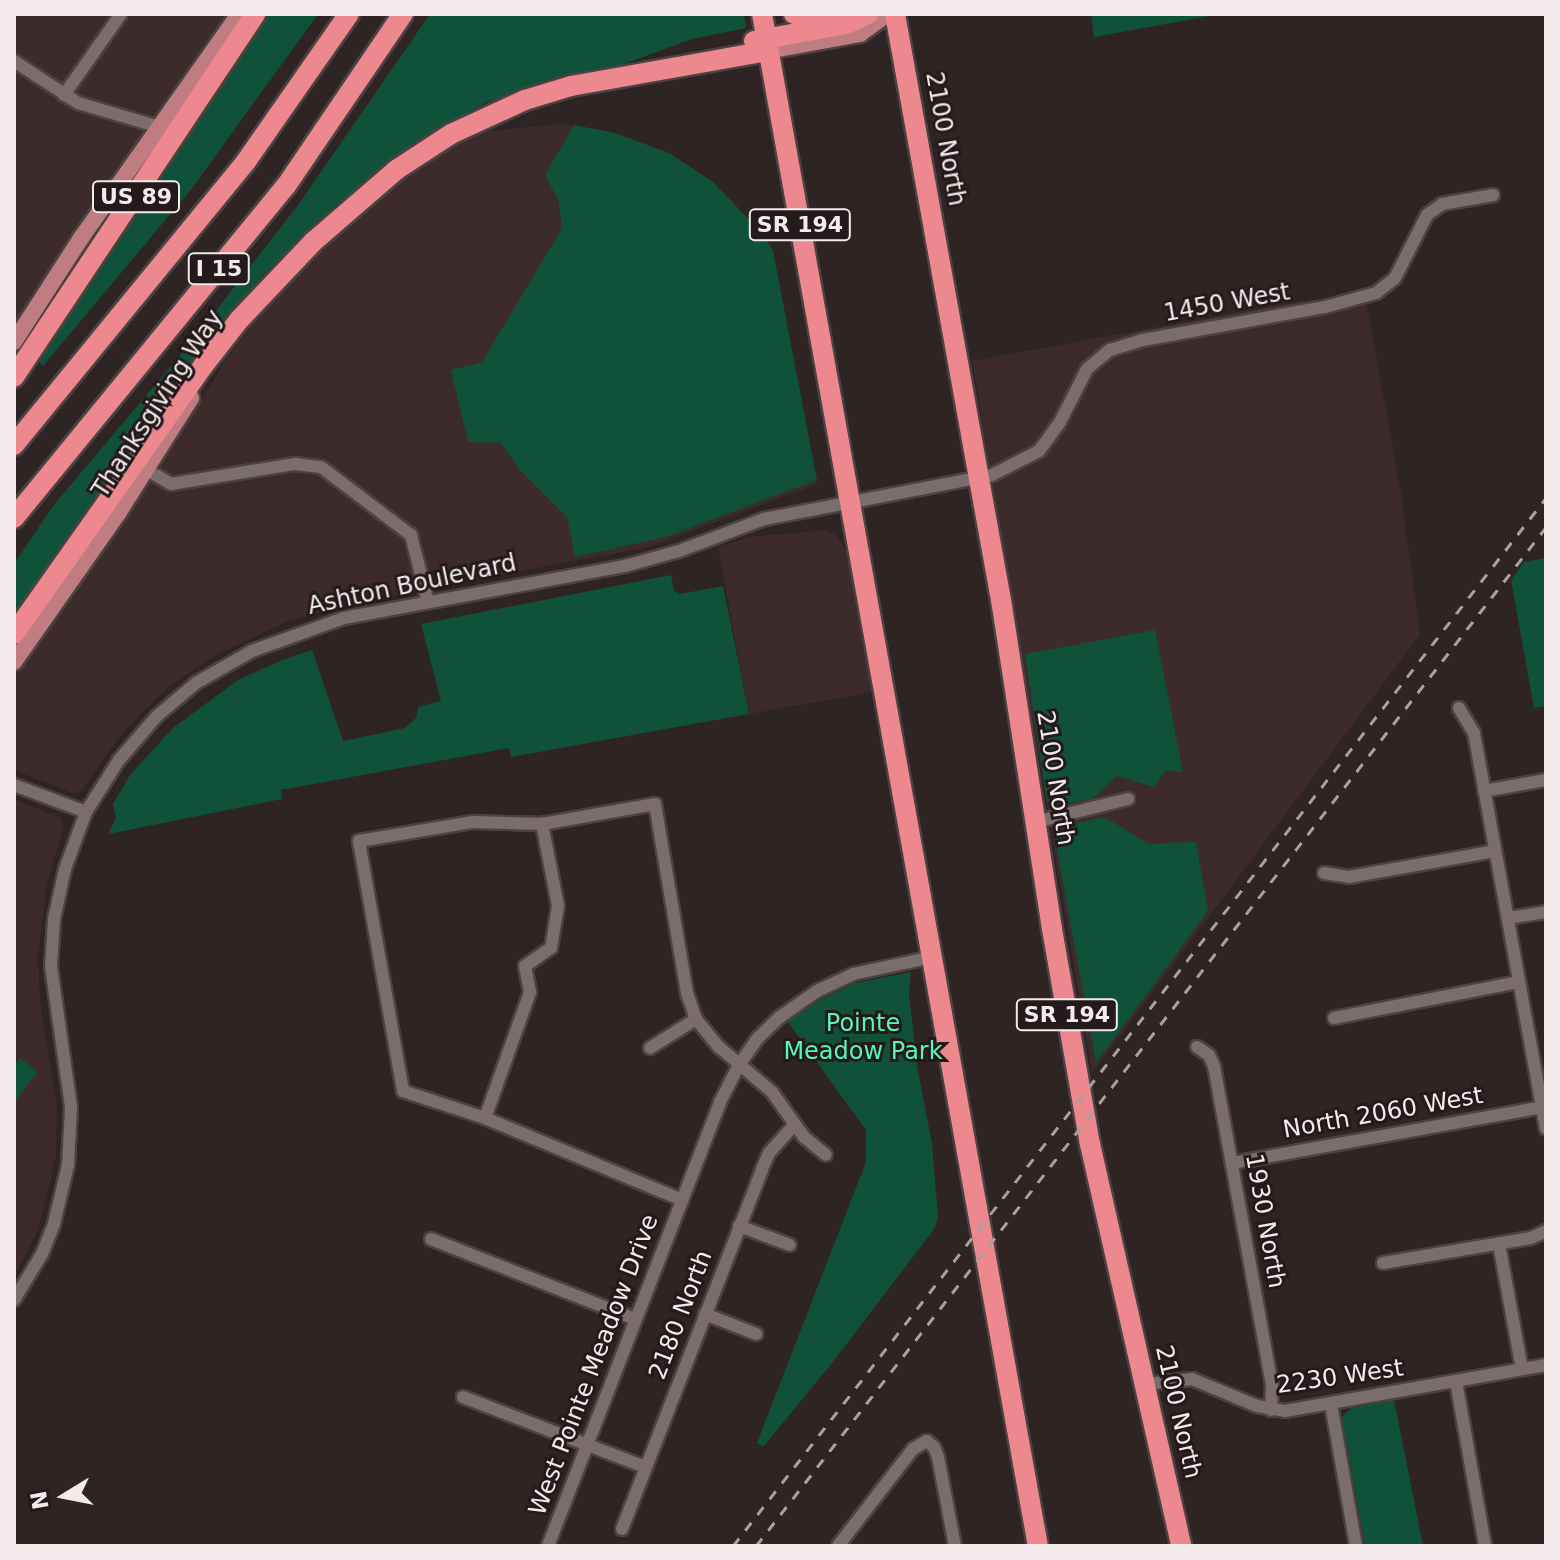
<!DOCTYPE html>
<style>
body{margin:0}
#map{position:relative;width:1560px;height:1560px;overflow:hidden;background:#2f2424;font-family:"DejaVu Sans",sans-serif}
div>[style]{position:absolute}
.built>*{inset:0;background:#3d2b2b}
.green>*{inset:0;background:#10513a}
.roads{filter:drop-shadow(2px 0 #4c4242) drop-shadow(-2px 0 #4c4242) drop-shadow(0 2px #4c4242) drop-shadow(0 -2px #4c4242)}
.minor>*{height:12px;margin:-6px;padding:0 6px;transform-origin:6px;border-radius:6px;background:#7b6d6d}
.major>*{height:16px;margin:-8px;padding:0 8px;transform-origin:8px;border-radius:8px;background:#bf7d81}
.highway>*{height:20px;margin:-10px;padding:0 10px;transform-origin:10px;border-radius:10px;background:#ec888e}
.rail>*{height:3px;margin-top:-1.5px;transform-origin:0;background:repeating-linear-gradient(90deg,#a9a0a0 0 10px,transparent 0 20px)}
span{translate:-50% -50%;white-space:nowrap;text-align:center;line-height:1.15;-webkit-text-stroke:6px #251a1b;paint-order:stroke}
.shield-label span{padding:2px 6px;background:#251a1b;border:2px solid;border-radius:6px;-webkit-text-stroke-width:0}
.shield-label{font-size:22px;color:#f3ebeb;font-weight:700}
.street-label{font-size:24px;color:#f3ebeb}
.park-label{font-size:24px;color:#58f6ba}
.frame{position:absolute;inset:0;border:16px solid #f3ebeb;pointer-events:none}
.north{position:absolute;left:24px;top:1456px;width:80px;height:80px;-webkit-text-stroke:6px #251a1b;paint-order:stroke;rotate:260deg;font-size:22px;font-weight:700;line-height:32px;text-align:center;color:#f3ebeb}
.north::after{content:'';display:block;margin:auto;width:28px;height:36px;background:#f3ebeb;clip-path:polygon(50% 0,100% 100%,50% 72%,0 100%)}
</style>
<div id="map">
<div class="built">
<div style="clip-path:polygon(14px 14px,226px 14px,158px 110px,14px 329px)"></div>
<div style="clip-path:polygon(562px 124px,615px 133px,669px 153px,713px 182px,761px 232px,773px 251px,817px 484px,649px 547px,349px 603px,286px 622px,214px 656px,167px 688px,124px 731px,80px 792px,72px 793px,14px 770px,14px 676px,150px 480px,228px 357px,261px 313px,325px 243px,404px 176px,470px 133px)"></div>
<div style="clip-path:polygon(1365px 296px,1401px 492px,1420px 634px,1092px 1073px,972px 361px,1293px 302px)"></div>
<div style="clip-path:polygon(826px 530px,836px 535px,846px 550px,872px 692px,749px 714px,718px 547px,749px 537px)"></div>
<div style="clip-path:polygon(14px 799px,61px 818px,64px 828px,48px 880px,38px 954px,40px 1003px,57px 1108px,56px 1157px,38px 1230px,14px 1277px)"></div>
</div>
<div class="green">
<div style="clip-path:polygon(264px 14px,318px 14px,193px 187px,43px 366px,37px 360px)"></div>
<div style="clip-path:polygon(430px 14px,744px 14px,746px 28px,692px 39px,624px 64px,542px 84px,485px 103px,447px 125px,336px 205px,263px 275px,185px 372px,136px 441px,127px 466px,14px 624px,14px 564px,53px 506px,197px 335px,298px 205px)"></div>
<div style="clip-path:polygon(1091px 14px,1221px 14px,1094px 37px)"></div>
<div style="clip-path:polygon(574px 125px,615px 133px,669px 153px,713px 182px,761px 232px,773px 251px,817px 480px,666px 537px,575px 557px,567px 517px,519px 469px,501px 443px,468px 442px,451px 370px,482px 362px,562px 228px,558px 199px,545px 175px)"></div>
<div style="clip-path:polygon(1546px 558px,1546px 706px,1534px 708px,1511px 580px,1524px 562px)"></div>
<div style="clip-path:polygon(671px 575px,674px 590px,680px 594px,723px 586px,749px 714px,511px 757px,509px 748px,281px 790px,282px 799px,108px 834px,116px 818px,113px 804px,130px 775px,173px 728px,238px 680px,282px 660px,312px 650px,343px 741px,405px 728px,416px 718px,418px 707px,441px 701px,421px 624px)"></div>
<div style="clip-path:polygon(1155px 630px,1183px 772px,1165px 771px,1154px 787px,1117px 776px,1092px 799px,1051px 806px,1047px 801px,1025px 654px)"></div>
<div style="clip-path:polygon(1105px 817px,1148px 844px,1196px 842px,1208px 911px,1096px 1063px,1053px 828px)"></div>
<div style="clip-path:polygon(911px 972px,909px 994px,917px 1066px,932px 1144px,938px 1217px,935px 1228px,832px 1363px,763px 1447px,757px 1443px,866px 1162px,866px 1130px,788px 1022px,818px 1001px,856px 983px)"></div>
<div style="clip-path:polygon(20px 1058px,38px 1072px,14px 1102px,14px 1066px)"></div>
<div style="clip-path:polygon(1394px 1400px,1423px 1546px,1365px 1546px,1342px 1417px,1351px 1408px)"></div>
</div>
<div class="roads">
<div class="minor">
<div style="left:14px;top:61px;width:77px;rotate:33.3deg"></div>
<div style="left:78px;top:103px;width:84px;rotate:16.5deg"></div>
<div style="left:64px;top:95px;width:99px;rotate:-54.9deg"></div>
<div style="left:147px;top:470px;width:28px;rotate:30deg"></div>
<div style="left:171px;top:484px;width:126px;rotate:-9.2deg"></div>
<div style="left:295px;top:464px;width:26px;rotate:7deg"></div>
<div style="left:321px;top:467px;width:113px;rotate:37.1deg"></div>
<div style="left:411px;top:535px;width:69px;rotate:75.8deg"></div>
<div style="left:1459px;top:708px;width:29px;rotate:59deg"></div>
<div style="left:1474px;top:733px;width:402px;rotate:79.7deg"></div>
<div style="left:14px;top:785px;width:77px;rotate:20.6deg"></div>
<div style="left:1484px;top:791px;width:63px;rotate:-10.1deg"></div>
<div style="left:1035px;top:822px;width:96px;rotate:-13.9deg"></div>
<div style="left:1324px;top:873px;width:25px;rotate:9deg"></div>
<div style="left:1349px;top:877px;width:148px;rotate:-10.1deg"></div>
<div style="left:1508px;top:918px;width:38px;rotate:-9deg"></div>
<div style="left:1334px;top:1018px;width:188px;rotate:-11deg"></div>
<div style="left:1197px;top:1047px;width:14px;rotate:34deg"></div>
<div style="left:1209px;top:1055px;width:12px;rotate:66deg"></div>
<div style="left:1214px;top:1066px;width:323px;rotate:79.7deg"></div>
<div style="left:1272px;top:1384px;width:26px;rotate:92deg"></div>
<div style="left:650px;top:1048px;width:54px;rotate:-32.2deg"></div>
<div style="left:485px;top:1118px;width:134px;rotate:-70.3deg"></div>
<div style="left:530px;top:992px;width:26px;rotate:-101deg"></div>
<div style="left:525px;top:966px;width:32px;rotate:-35deg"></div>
<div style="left:551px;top:948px;width:43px;rotate:-80.5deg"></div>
<div style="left:558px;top:906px;width:84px;rotate:-101deg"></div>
<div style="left:1232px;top:1163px;width:315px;rotate:-10.2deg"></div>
<div style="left:682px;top:1200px;width:213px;rotate:-157.4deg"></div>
<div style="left:485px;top:1118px;width:86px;rotate:-161.8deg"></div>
<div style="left:403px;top:1091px;width:254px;rotate:-100deg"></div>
<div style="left:359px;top:841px;width:116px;rotate:-9.5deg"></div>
<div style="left:473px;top:822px;width:69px;rotate:1.7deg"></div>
<div style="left:542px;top:824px;width:115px;rotate:-10deg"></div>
<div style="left:655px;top:804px;width:192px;rotate:80.4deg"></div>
<div style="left:687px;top:993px;width:28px;rotate:71deg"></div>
<div style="left:696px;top:1019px;width:36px;rotate:51deg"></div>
<div style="left:719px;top:1047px;width:70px;rotate:40.3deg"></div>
<div style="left:772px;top:1092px;width:55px;rotate:54.6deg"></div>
<div style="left:804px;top:1137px;width:28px;rotate:39deg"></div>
<div style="left:739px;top:1226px;width:54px;rotate:20.4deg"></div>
<div style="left:431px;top:1239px;width:219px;rotate:21.4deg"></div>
<div style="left:1499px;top:1244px;width:127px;rotate:79.6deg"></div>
<div style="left:1383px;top:1263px;width:150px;rotate:-9.6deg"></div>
<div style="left:1531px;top:1238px;width:17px;rotate:-25deg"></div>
<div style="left:14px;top:1300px;width:54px;rotate:-58.7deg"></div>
<div style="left:42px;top:1254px;width:32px;rotate:-68deg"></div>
<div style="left:54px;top:1224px;width:61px;rotate:-76.7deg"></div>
<div style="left:68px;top:1165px;width:58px;rotate:-87deg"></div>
<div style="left:71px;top:1107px;width:142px;rotate:-98.1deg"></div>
<div style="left:51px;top:966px;width:47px;rotate:-86.3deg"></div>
<div style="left:54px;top:919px;width:51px;rotate:-77.6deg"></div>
<div style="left:65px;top:869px;width:61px;rotate:-69.8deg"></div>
<div style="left:86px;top:812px;width:62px;rotate:-57.6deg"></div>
<div style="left:119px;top:760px;width:58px;rotate:-49.2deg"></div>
<div style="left:157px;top:716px;width:51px;rotate:-40.2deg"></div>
<div style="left:196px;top:683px;width:64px;rotate:-29.7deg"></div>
<div style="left:252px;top:651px;width:98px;rotate:-19.7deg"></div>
<div style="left:344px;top:618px;width:286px;rotate:-10.5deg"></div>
<div style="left:625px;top:566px;width:56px;rotate:-15.5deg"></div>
<div style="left:679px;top:551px;width:91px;rotate:-20.6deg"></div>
<div style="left:764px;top:519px;width:232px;rotate:-10.9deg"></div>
<div style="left:992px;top:475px;width:53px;rotate:-27.1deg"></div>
<div style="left:1039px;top:451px;width:36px;rotate:-54deg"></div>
<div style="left:1060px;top:422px;width:59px;rotate:-63deg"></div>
<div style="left:1087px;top:369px;width:30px;rotate:-40deg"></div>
<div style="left:1110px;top:350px;width:34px;rotate:-17deg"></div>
<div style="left:1143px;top:340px;width:185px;rotate:-10.3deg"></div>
<div style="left:1325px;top:307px;width:53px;rotate:-15.4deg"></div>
<div style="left:1376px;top:293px;width:24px;rotate:-38deg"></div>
<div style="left:1395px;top:278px;width:71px;rotate:-63.1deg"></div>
<div style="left:1427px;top:215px;width:19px;rotate:-36deg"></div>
<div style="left:1442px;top:204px;width:52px;rotate:-10deg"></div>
<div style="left:705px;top:1314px;width:55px;rotate:21.4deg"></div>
<div style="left:1456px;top:1381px;width:168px;rotate:80deg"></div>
<div style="left:1145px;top:1384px;width:47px;rotate:-6.1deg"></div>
<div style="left:1192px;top:1379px;width:70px;rotate:22.6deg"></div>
<div style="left:1257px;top:1406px;width:28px;rotate:10deg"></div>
<div style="left:1285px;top:1411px;width:265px;rotate:-10deg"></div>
<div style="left:463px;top:1397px;width:195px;rotate:21deg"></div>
<div style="left:1331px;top:1404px;width:144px;rotate:80deg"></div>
<div style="left:622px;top:1529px;width:386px;rotate:-68.7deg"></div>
<div style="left:762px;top:1169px;width:17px;rotate:-66deg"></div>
<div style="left:769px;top:1153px;width:38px;rotate:-48deg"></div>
<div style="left:548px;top:1546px;width:476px;rotate:-68.8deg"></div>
<div style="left:720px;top:1102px;width:42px;rotate:-62.8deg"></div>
<div style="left:739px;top:1065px;width:33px;rotate:-55deg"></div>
<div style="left:758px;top:1038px;width:30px;rotate:-44deg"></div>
<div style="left:780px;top:1017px;width:45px;rotate:-35.1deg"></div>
<div style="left:817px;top:991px;width:40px;rotate:-25deg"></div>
<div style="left:853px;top:974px;width:81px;rotate:-12.1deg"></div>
<div style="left:838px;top:1546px;width:123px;rotate:-52.3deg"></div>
<div style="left:913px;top:1449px;width:16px;rotate:-30deg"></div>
<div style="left:927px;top:1441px;width:9px;rotate:41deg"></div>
<div style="left:934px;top:1447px;width:11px;rotate:68deg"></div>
<div style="left:938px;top:1457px;width:91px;rotate:79.2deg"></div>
</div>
<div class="major">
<div style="left:768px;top:51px;width:94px;rotate:-10.5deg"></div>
<div style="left:860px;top:34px;width:34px;rotate:-36deg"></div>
<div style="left:14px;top:342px;width:124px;rotate:-57.2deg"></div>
<div style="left:81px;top:238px;width:274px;rotate:-54.8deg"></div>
<div style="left:14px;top:662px;width:183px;rotate:-55deg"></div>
<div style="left:119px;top:512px;width:135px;rotate:-57.7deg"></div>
</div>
<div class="highway">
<div style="left:762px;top:14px;width:1557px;rotate:79.79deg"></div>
<div style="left:794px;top:14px;width:14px;rotate:12deg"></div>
<div style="left:808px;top:17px;width:20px;rotate:-9deg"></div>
<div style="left:895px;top:14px;width:602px;rotate:79.75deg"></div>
<div style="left:1002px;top:606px;width:327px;rotate:81.2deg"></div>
<div style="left:1052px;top:929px;width:218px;rotate:80deg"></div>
<div style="left:1090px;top:1144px;width:412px;rotate:77.2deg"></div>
<div style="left:754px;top:41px;width:94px;rotate:-10.5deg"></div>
<div style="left:846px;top:24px;width:24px;rotate:-24deg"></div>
<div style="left:14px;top:377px;width:436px;rotate:-56.4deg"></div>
<div style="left:14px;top:445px;width:368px;rotate:-50.7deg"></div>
<div style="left:247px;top:160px;width:178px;rotate:-55.1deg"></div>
<div style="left:14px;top:518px;width:429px;rotate:-50.7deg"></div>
<div style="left:286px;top:186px;width:208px;rotate:-55.8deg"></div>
<div style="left:14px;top:634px;width:328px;rotate:-54.8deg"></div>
<div style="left:203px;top:366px;width:58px;rotate:-52deg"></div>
<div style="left:239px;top:320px;width:108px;rotate:-46.5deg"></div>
<div style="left:313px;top:242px;width:110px;rotate:-40.9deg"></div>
<div style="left:396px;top:170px;width:66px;rotate:-33.2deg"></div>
<div style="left:451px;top:134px;width:81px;rotate:-24.7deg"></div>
<div style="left:525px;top:100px;width:48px;rotate:-16.9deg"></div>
<div style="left:571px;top:86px;width:200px;rotate:-10.1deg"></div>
</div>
</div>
<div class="rail">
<div style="left:733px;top:1546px;width:1326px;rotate:-52.2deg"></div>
<div style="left:756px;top:1546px;width:1289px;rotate:-52.21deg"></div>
</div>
<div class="shield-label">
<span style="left:136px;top:197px">US 89</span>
<span style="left:800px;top:225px">SR 194</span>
<span style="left:219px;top:269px">I 15</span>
<span style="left:1067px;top:1015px">SR 194</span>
</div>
<div class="street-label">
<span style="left:945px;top:139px;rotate:80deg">2100 North</span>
<span style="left:1227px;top:303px;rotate:-10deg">1450 West</span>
<span style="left:158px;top:404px;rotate:-57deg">Thanksgiving Way</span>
<span style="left:412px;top:585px;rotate:-12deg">Ashton Boulevard</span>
<span style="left:1055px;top:778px;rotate:81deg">2100 North</span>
<span style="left:1383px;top:1113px;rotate:-10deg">North 2060 West</span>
<span style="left:1265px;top:1221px;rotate:80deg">1930 North</span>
<span style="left:681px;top:1315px;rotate:-69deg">2180 North</span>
<span style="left:594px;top:1365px;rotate:-69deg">West Pointe Meadow Drive</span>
<span style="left:1340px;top:1377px;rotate:-8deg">2230 West</span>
<span style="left:1178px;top:1412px;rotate:77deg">2100 North</span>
</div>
<div class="park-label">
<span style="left:863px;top:1038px">Pointe<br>Meadow Park</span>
</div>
<div class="frame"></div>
<div class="north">N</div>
</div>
